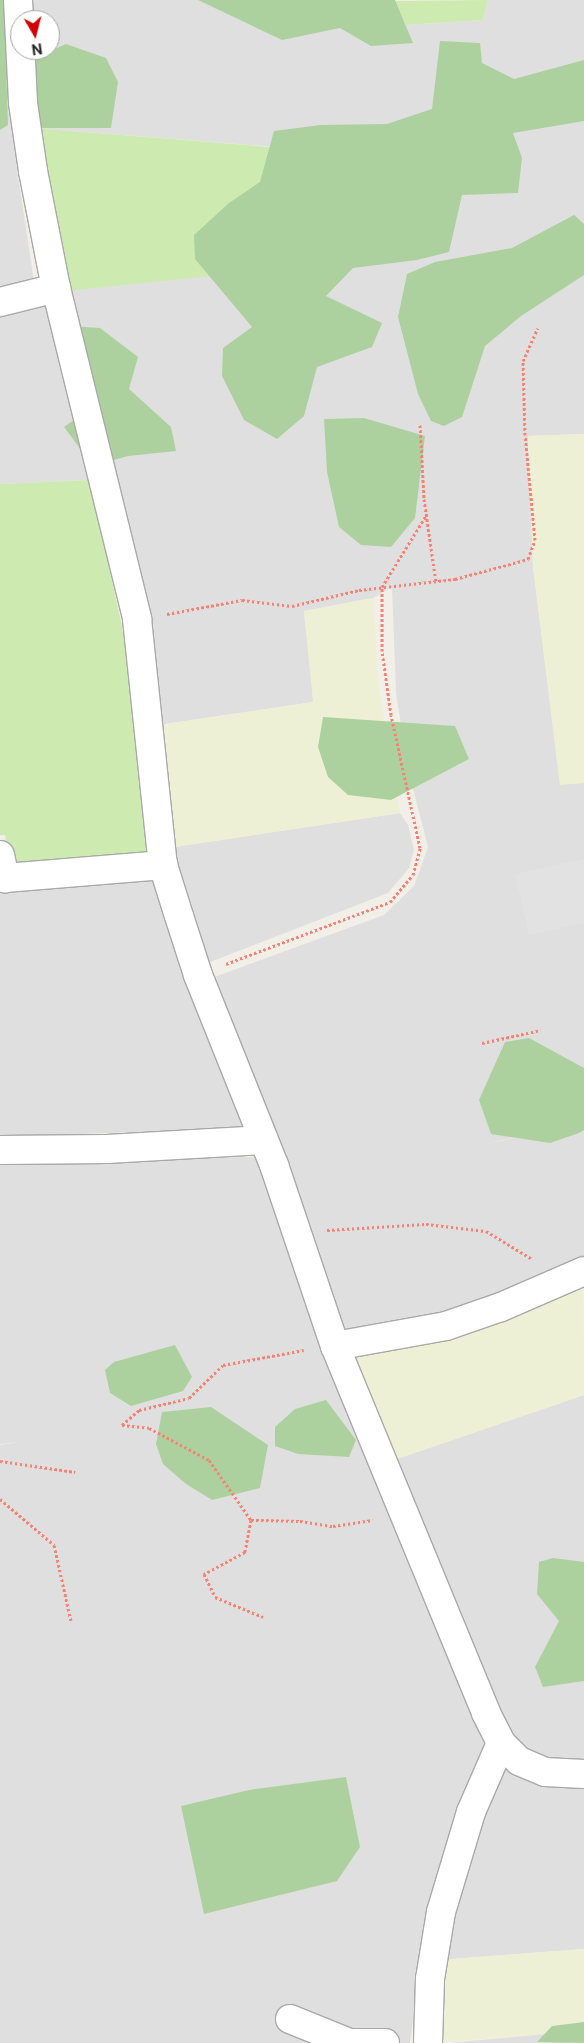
<!DOCTYPE html>
<style>
body{margin:0}
#map{position:relative;width:584px;height:2043px;overflow:hidden;background:#f2efe9;font-family:"Public Sans",sans-serif}
div>[style]{position:absolute}
.residential>*{inset:0;background:#e0dfdf}
.farmland>*{inset:0;background:#eef0d5}
.grass>*{inset:0;background:#cdebb0}
.forest>*{inset:0;background:#add19e}
.parking>*{inset:0;background:#e2e2e2}
.path>*{height:3px;margin-top:-1.5px;transform-origin:0;background:repeating-linear-gradient(90deg,#fa8072 0 2.5px,transparent 0 5px)}
.roads{filter:drop-shadow(1px 0 #a9a9a9) drop-shadow(-1px 0 #a9a9a9) drop-shadow(0 1px #a9a9a9) drop-shadow(0 -1px #a9a9a9)}
.minor>*{height:28px;margin:-14px;padding:0 14px;transform-origin:14px;border-radius:14px;background:#fff}
span{translate:-50% -50%;white-space:nowrap;text-align:center;line-height:1.15;-webkit-text-stroke:4px #fff;paint-order:stroke}
.north{position:absolute;left:10px;top:10px;width:50px;height:50px;box-sizing:border-box;background:#fff;border:1px solid #a7a7a7;border-radius:50%;rotate:172deg;font-size:14px;font-weight:700;line-height:20px;text-align:center;color:#222}
.north::after{content:'';display:block;margin:auto;width:18px;height:22px;background:#d40000;clip-path:polygon(50% 0,100% 100%,50% 72%,0 100%)}
</style>
<div id="map">
<div class="residential">
<div style="clip-path:polygon(0 0,10px 0,16px 162px,34px 282px,0 289px)"></div>
<div style="clip-path:polygon(27px 0,364px 0,359px 28px,483px 20px,488px 0,584px 0,584px 434px,528px 436px,533px 567px,560px 784px,584px 783px,584px 1123px,475px 1146px,584px 1124px,584px 1263px,443px 1316px,341px 1336px,209px 979px,384px 915px,414px 886px,428px 847px,408px 769px,396px 693px,392px 587px,373px 598px,304px 611px,314px 702px,158px 725px,66px 291px,452px 161px,34px 128px,27px 50px,50px 50px,50px 20px,27px 20px)"></div>
<div style="clip-path:polygon(45px 299px,90px 480px,0 484px,0 308px)"></div>
<div style="clip-path:polygon(400px 813px,408px 825px,414px 850px,409px 868px,388px 893px,205px 964px,180px 888px,174px 847px)"></div>
<div style="clip-path:polygon(157px 875px,243px 1128px,0 1137px,0 889px)"></div>
<div style="clip-path:polygon(256px 1157px,270px 1173px,284px 1241px,489px 1743px,416px 1995px,410px 2043px,0 2043px,0 1445px,19px 1442px,0 1444px,0 1159px)"></div>
<div style="clip-path:polygon(584px 1395px,584px 1764px,551px 1763px,524px 1755px,484px 1681px,391px 1461px)"></div>
<div style="clip-path:polygon(504px 1756px,584px 1783px,584px 1949px,439px 1960px,469px 1845px)"></div>
<div style="clip-path:polygon(567px 2032px,570px 2043px,450px 2043px)"></div>
</div>
<div class="farmland">
<div style="clip-path:polygon(584px 434px,584px 783px,560px 785px,533px 567px,528px 436px)"></div>
<div style="clip-path:polygon(373px 598px,379px 689px,400px 813px,174px 847px,158px 725px,313px 702px,304px 611px)"></div>
<div style="clip-path:polygon(583px 1283px,584px 1395px,391px 1461px,350px 1356px)"></div>
<div style="clip-path:polygon(584px 1949px,584px 2022px,552px 2026px,544px 2034px,426px 2043px,439px 1960px)"></div>
</div>
<div class="grass">
<div style="clip-path:polygon(488px 0,483px 20px,406px 25px,394px 1px)"></div>
<div style="clip-path:polygon(34px 128px,270px 147px,268px 270px,66px 291px)"></div>
<div style="clip-path:polygon(90px 480px,132px 672px,148px 861px,11px 872px,5px 835px,0 835px,0 484px)"></div>
</div>
<div class="forest">
<div style="clip-path:polygon(0 0,4px 0,8px 125px,0 130px)"></div>
<div style="clip-path:polygon(198px 0,395px 0,413px 43px,371px 46px,340px 28px,282px 40px)"></div>
<div style="clip-path:polygon(440px 41px,480px 43px,482px 63px,514px 79px,584px 60px,584px 121px,513px 133px,522px 158px,518px 193px,462px 195px,449px 252px,417px 260px,353px 268px,326px 296px,382px 323px,372px 347px,317px 367px,304px 416px,277px 439px,244px 420px,222px 376px,223px 348px,252px 327px,195px 259px,194px 235px,229px 203px,260px 182px,274px 131px,320px 125px,387px 124px,432px 109px)"></div>
<div style="clip-path:polygon(66px 44px,106px 58px,118px 82px,111px 128px,40px 128px,25px 62px)"></div>
<div style="clip-path:polygon(574px 215px,584px 224px,584px 275px,521px 316px,485px 346px,462px 417px,444px 426px,431px 421px,418px 394px,398px 317px,407px 274px,435px 262px,512px 248px)"></div>
<div style="clip-path:polygon(69px 326px,100px 328px,138px 357px,129px 389px,171px 427px,176px 451px,128px 456px,93px 466px,64px 427px,92px 407px)"></div>
<div style="clip-path:polygon(364px 418px,425px 436px,415px 518px,391px 547px,361px 545px,339px 527px,327px 472px,324px 419px)"></div>
<div style="clip-path:polygon(323px 717px,455px 726px,469px 759px,391px 800px,348px 795px,328px 777px,318px 747px)"></div>
<div style="clip-path:polygon(529px 1038px,584px 1068px,584px 1130px,579px 1133px,550px 1143px,491px 1134px,479px 1100px,505px 1042px)"></div>
<div style="clip-path:polygon(175px 1345px,192px 1377px,183px 1391px,131px 1406px,110px 1393px,105px 1370px,114px 1362px)"></div>
<div style="clip-path:polygon(326px 1400px,356px 1440px,349px 1457px,298px 1454px,275px 1446px,275px 1427px,295px 1409px)"></div>
<div style="clip-path:polygon(211px 1407px,268px 1445px,260px 1488px,212px 1500px,186px 1484px,163px 1464px,156px 1444px,162px 1412px)"></div>
<div style="clip-path:polygon(553px 1558px,584px 1562px,584px 1681px,543px 1687px,535px 1667px,559px 1621px,537px 1594px,539px 1562px)"></div>
<div style="clip-path:polygon(346px 1777px,360px 1847px,337px 1881px,204px 1914px,181px 1806px,249px 1790px)"></div>
<div style="clip-path:polygon(584px 2022px,584px 2043px,537px 2042px,552px 2026px)"></div>
</div>
<div class="parking">
<div style="clip-path:polygon(584px 859px,584px 923px,529px 935px,515px 874px)"></div>
</div>
<div class="path">
<div style="left:420px;top:425px;width:74px;rotate:86.9deg"></div>
<div style="left:424px;top:499px;width:84px;rotate:81.8deg"></div>
<div style="left:167px;top:614px;width:76px;rotate:-10.6deg"></div>
<div style="left:242px;top:600px;width:50px;rotate:6.8deg"></div>
<div style="left:292px;top:606px;width:69px;rotate:-13.4deg"></div>
<div style="left:359px;top:590px;width:97px;rotate:-6.5deg"></div>
<div style="left:455px;top:579px;width:76px;rotate:-15.3deg"></div>
<div style="left:528px;top:559px;width:20px;rotate:-70deg"></div>
<div style="left:535px;top:540px;width:105px;rotate:-95.4deg"></div>
<div style="left:525px;top:435px;width:74px;rotate:-91.5deg"></div>
<div style="left:523px;top:361px;width:36px;rotate:-66deg"></div>
<div style="left:226px;top:964px;width:175px;rotate:-20.7deg"></div>
<div style="left:390px;top:902px;width:35px;rotate:-50deg"></div>
<div style="left:413px;top:875px;width:28px;rotate:-75deg"></div>
<div style="left:420px;top:848px;width:136px;rotate:-102.3deg"></div>
<div style="left:391px;top:715px;width:65px;rotate:-98deg"></div>
<div style="left:382px;top:651px;width:64px;rotate:-90deg"></div>
<div style="left:382px;top:587px;width:86px;rotate:-58.3deg"></div>
<div style="left:482px;top:1043px;width:60px;rotate:-12.4deg"></div>
<div style="left:327px;top:1230px;width:99px;rotate:-3.5deg"></div>
<div style="left:426px;top:1224px;width:60px;rotate:6.7deg"></div>
<div style="left:486px;top:1231px;width:54px;rotate:31.3deg"></div>
<div style="left:122px;top:1425px;width:27px;rotate:6deg"></div>
<div style="left:149px;top:1428px;width:68px;rotate:28.1deg"></div>
<div style="left:209px;top:1460px;width:73px;rotate:55deg"></div>
<div style="left:251px;top:1520px;width:49px;rotate:1.2deg"></div>
<div style="left:300px;top:1521px;width:33px;rotate:9deg"></div>
<div style="left:333px;top:1526px;width:40px;rotate:-8.5deg"></div>
<div style="left:122px;top:1425px;width:23px;rotate:-41deg"></div>
<div style="left:139px;top:1410px;width:51px;rotate:-13.5deg"></div>
<div style="left:189px;top:1398px;width:47px;rotate:-44.1deg"></div>
<div style="left:223px;top:1365px;width:82px;rotate:-10.5deg"></div>
<div style="left:0;top:1461px;width:76px;rotate:8.3deg"></div>
<div style="left:0;top:1499px;width:71px;rotate:40.4deg"></div>
<div style="left:54px;top:1545px;width:78px;rotate:77.4deg"></div>
<div style="left:251px;top:1520px;width:33px;rotate:101deg"></div>
<div style="left:245px;top:1552px;width:47px;rotate:151.8deg"></div>
<div style="left:204px;top:1574px;width:25px;rotate:64deg"></div>
<div style="left:215px;top:1597px;width:52px;rotate:22.6deg"></div>
</div>
<div class="roads">
<div class="minor">
<div style="left:18px;top:0;width:103px;rotate:87.2deg"></div>
<div style="left:23px;top:103px;width:69px;rotate:81.6deg"></div>
<div style="left:33px;top:171px;width:119px;rotate:78.9deg"></div>
<div style="left:56px;top:288px;width:341px;rotate:76.2deg"></div>
<div style="left:137px;top:619px;width:247px;rotate:84deg"></div>
<div style="left:163px;top:865px;width:53px;rotate:72.6deg"></div>
<div style="left:179px;top:916px;width:62px;rotate:72.1deg"></div>
<div style="left:198px;top:975px;width:205px;rotate:68.2deg"></div>
<div style="left:274px;top:1165px;width:191px;rotate:71.4deg"></div>
<div style="left:335px;top:1346px;width:397px;rotate:67.6deg"></div>
<div style="left:486px;top:1713px;width:34px;rotate:63deg"></div>
<div style="left:501px;top:1743px;width:25px;rotate:45deg"></div>
<div style="left:519px;top:1761px;width:28px;rotate:23deg"></div>
<div style="left:545px;top:1772px;width:39px;rotate:3deg"></div>
<div style="left:0;top:302px;width:58px;rotate:-14deg"></div>
<div style="left:0;top:855px;width:24px;rotate:78deg"></div>
<div style="left:5px;top:878px;width:159px;rotate:-4.7deg"></div>
<div style="left:0;top:1150px;width:107px;rotate:-0.5deg"></div>
<div style="left:107px;top:1149px;width:157px;rotate:-3.3deg"></div>
<div style="left:335px;top:1346px;width:113px;rotate:-10.2deg"></div>
<div style="left:446px;top:1326px;width:58px;rotate:-19.1deg"></div>
<div style="left:501px;top:1307px;width:90px;rotate:-23.4deg"></div>
<div style="left:290px;top:2019px;width:64px;rotate:22.1deg"></div>
<div style="left:349px;top:2043px;width:36px"></div>
<div style="left:428px;top:2043px;width:64px;rotate:-88.2deg"></div>
<div style="left:430px;top:1979px;width:68px;rotate:-80.7deg"></div>
<div style="left:441px;top:1912px;width:104px;rotate:-73.3deg"></div>
<div style="left:471px;top:1812px;width:75px;rotate:-66.5deg"></div>
</div>
</div>
<div class="north">N</div>
</div>
